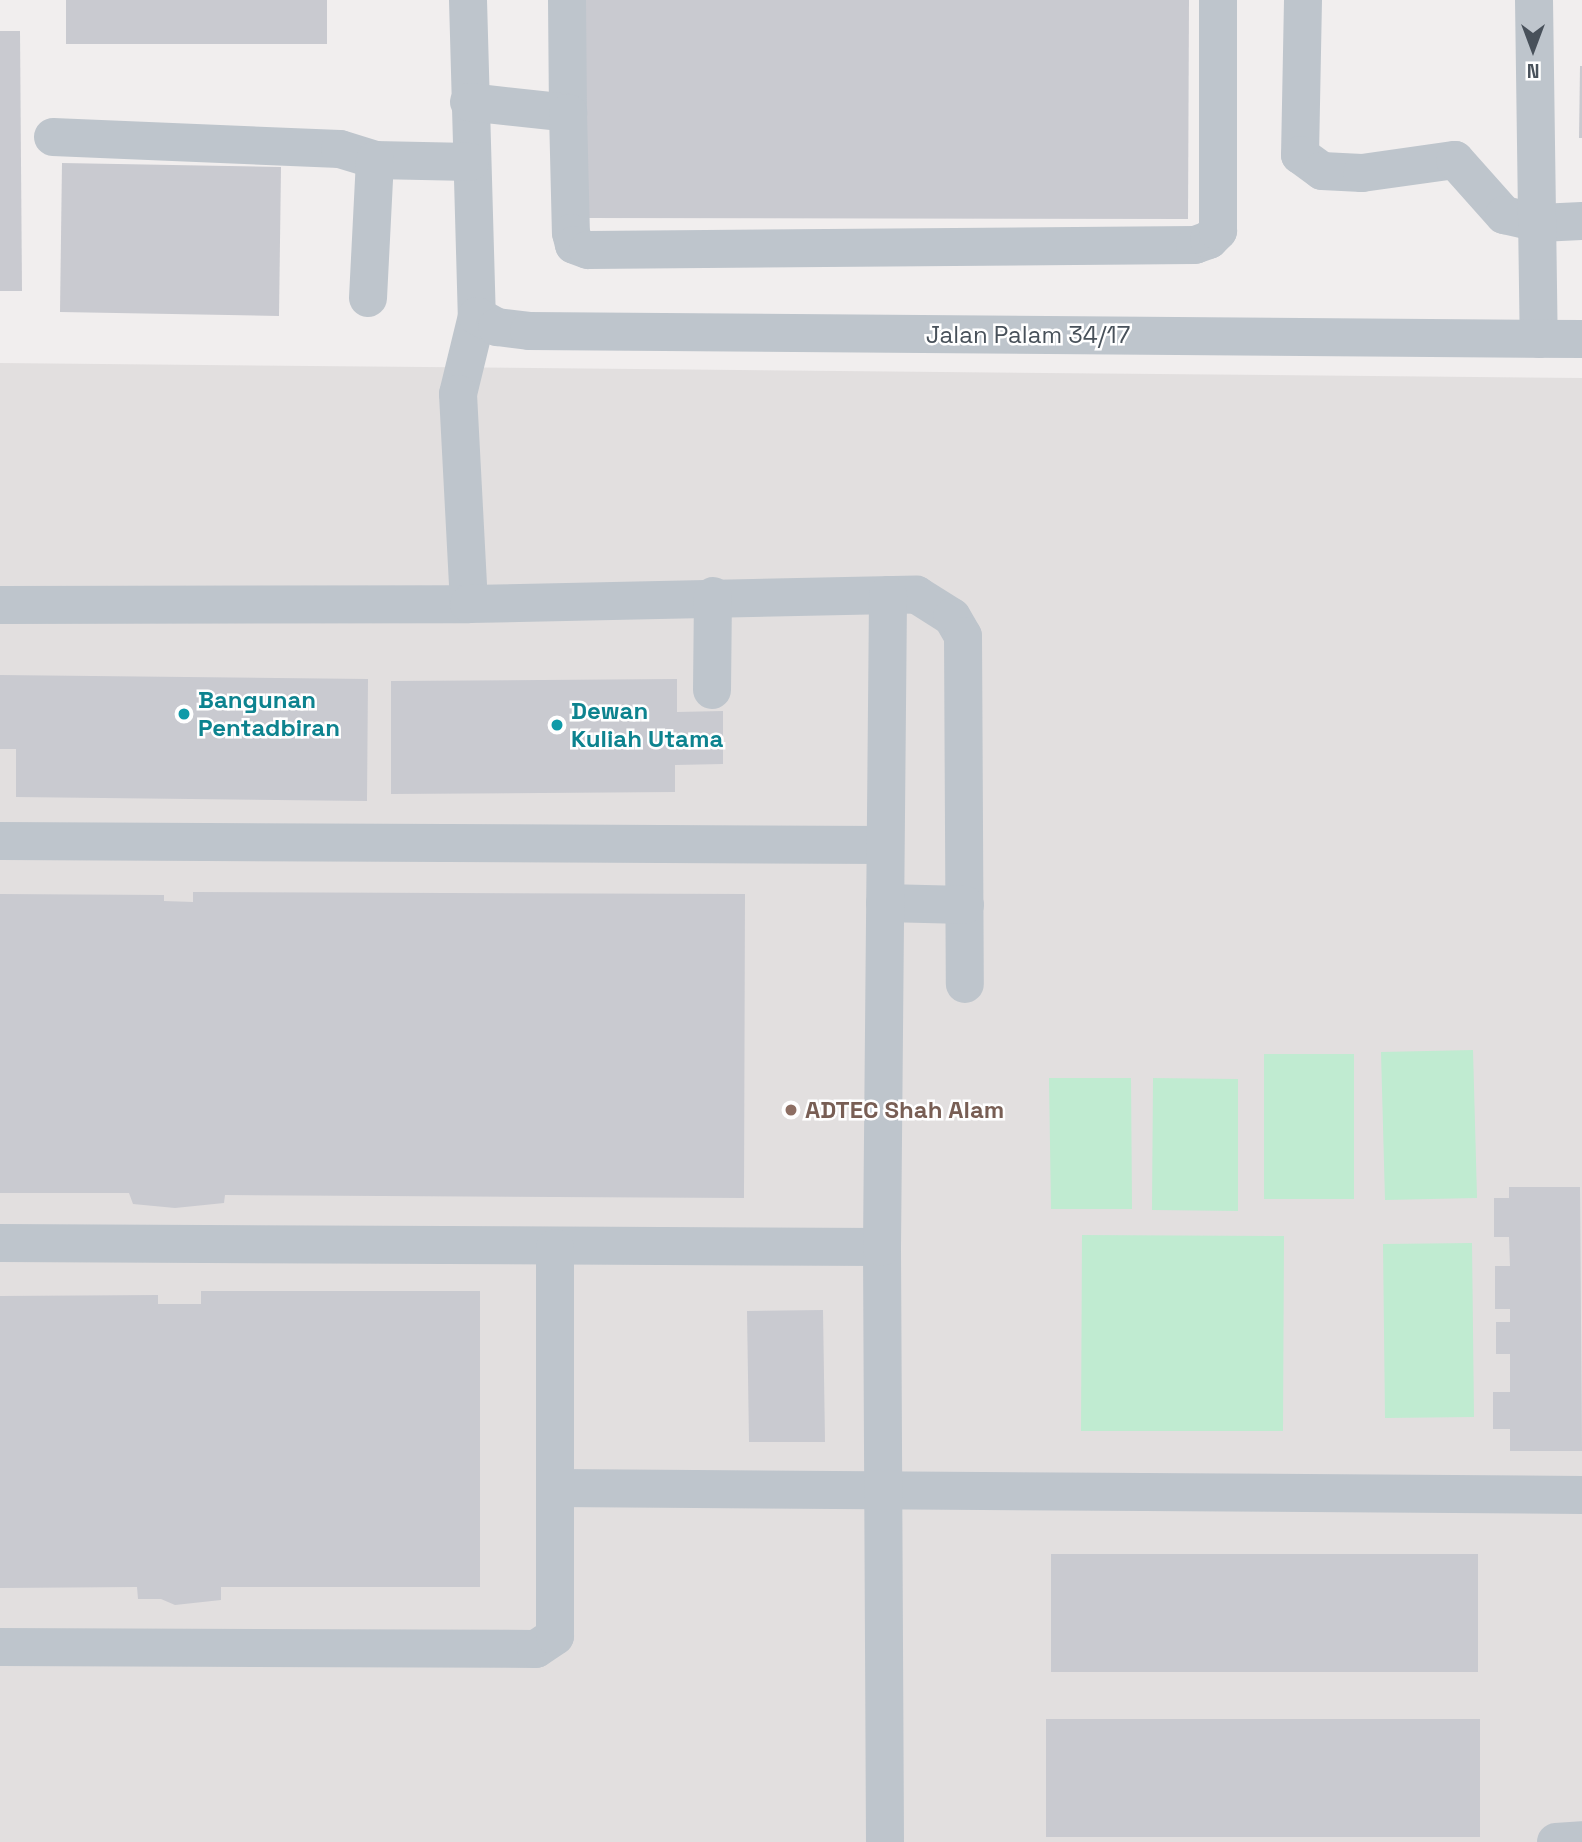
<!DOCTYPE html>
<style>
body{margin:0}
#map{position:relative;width:1582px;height:1842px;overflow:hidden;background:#f1eeee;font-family:"Space Grotesk",sans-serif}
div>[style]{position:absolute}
.education>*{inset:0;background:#e2dfdf}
.green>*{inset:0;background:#c0ebd1}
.building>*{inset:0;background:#c9cad0}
.minor>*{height:38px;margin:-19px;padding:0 19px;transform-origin:19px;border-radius:19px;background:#bec5cc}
.dots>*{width:19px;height:19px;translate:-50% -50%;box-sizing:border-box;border:4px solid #fff;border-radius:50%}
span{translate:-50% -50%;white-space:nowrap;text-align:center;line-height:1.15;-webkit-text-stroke:5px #fff;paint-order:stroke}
.street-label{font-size:24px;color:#48515a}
.culture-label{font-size:24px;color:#0d838f;font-weight:700}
.left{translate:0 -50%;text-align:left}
.education-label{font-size:24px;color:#785e54;font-weight:700}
.north{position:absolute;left:1498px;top:14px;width:70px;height:70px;-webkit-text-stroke:5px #fff;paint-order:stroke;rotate:180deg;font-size:19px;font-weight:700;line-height:28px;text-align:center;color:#48515a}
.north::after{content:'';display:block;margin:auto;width:24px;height:32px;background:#48515a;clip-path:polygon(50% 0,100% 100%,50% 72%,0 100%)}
</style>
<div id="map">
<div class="education">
<div style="clip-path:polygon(0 363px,1582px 378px,1582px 1842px,0 1842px)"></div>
</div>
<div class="green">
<div style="clip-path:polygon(1473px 1050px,1477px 1198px,1385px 1200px,1381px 1052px)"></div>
<div style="clip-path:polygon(1264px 1054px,1354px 1054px,1354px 1199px,1264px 1199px)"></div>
<div style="clip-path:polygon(1049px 1078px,1131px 1078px,1132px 1209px,1051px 1209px)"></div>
<div style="clip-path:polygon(1153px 1078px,1238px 1079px,1238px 1211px,1152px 1210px)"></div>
<div style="clip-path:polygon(1082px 1235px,1284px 1236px,1283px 1431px,1081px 1431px)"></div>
<div style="clip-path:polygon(1472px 1243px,1474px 1417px,1385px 1418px,1383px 1244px)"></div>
</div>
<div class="building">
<div style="clip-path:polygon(66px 0,327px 0,327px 44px,66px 44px)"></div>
<div style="clip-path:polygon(582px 0,1189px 0,1188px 219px,582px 218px)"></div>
<div style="clip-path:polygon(0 31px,20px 31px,22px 291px,0 291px)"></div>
<div style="clip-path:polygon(1580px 66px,1582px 66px,1582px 138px,1579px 138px)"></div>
<div style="clip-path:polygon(62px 163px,281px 167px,279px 316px,60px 312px)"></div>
<div style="clip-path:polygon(0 675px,368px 679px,367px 801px,16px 797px,16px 749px,0 749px)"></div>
<div style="clip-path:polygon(677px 679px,677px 712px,723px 711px,723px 764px,675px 765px,675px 792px,391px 794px,391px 681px)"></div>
<div style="clip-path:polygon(193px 892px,745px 894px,744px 1198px,225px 1195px,224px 1203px,175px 1208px,133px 1204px,129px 1193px,0 1193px,0 894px,164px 895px,164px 901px,193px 902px)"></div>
<div style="clip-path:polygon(1509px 1187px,1580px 1187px,1582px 1451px,1510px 1451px,1510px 1429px,1493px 1429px,1493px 1392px,1510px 1392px,1510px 1354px,1496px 1354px,1496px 1322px,1510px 1322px,1510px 1309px,1495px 1309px,1495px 1266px,1510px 1266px,1509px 1237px,1494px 1237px,1494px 1198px,1509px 1198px)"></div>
<div style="clip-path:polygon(201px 1291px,480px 1291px,480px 1587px,221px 1587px,221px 1600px,175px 1605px,161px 1599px,138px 1599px,137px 1587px,0 1588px,0 1296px,158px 1295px,158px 1304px,201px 1304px)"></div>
<div style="clip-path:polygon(823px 1310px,825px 1442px,749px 1442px,747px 1311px)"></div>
<div style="clip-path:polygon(1051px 1554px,1478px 1554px,1478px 1672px,1051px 1672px)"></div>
<div style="clip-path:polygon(1046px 1719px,1480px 1719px,1480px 1837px,1046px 1837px)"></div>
</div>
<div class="minor">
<div style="left:468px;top:0;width:316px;rotate:88.4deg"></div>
<div style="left:477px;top:316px;width:80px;rotate:103.7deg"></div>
<div style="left:458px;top:394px;width:210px;rotate:87deg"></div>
<div style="left:567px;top:0;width:113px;rotate:89.5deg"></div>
<div style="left:1303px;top:0;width:155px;rotate:91.1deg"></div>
<div style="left:1300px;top:155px;width:27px;rotate:36deg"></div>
<div style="left:1322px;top:171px;width:40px;rotate:2.9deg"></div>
<div style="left:1362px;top:173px;width:94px;rotate:-8deg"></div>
<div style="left:1455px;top:160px;width:74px;rotate:48.3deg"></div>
<div style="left:1504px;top:215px;width:37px;rotate:13deg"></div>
<div style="left:1540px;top:223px;width:42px;rotate:-2.7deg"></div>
<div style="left:1534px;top:0;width:339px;rotate:89.2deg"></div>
<div style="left:469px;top:102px;width:100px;rotate:6.3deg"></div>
<div style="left:568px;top:113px;width:120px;rotate:88.6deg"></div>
<div style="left:571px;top:233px;width:12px;rotate:76deg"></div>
<div style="left:574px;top:245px;width:15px;rotate:20deg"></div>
<div style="left:588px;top:250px;width:607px;rotate:-0.47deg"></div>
<div style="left:1195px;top:245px;width:15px;rotate:-20deg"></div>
<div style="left:1209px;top:240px;width:13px;rotate:-45deg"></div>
<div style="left:1218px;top:231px;width:231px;rotate:-90deg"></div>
<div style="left:53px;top:137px;width:287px;rotate:2.4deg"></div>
<div style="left:340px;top:149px;width:37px;rotate:17deg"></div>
<div style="left:375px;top:160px;width:95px;rotate:1.2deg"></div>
<div style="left:368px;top:298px;width:138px;rotate:-87.1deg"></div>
<div style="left:477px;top:316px;width:23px;rotate:29deg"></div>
<div style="left:497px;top:327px;width:32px;rotate:7deg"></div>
<div style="left:529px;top:331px;width:1053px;rotate:0.44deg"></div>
<div style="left:0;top:605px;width:469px;rotate:-0.1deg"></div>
<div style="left:469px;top:604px;width:448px;rotate:-1.2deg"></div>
<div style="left:917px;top:595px;width:41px;rotate:32.2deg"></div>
<div style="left:952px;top:617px;width:22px;rotate:60deg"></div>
<div style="left:963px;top:636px;width:348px;rotate:89.7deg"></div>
<div style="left:712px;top:690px;width:94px;rotate:-89.4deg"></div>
<div style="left:0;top:841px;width:885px;rotate:0.26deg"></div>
<div style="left:885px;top:903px;width:80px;rotate:1.4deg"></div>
<div style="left:0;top:1243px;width:882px;rotate:0.26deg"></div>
<div style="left:556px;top:1488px;width:1026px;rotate:0.39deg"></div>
<div style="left:0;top:1647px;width:536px;rotate:0.21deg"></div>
<div style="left:536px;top:1649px;width:23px;rotate:-34deg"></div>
<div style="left:555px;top:1636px;width:388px;rotate:-90deg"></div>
<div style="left:885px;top:1842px;width:595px;rotate:-90.29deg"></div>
<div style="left:882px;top:1247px;width:652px;rotate:-89.47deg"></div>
<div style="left:1556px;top:1842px;width:26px;rotate:-4deg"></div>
</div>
<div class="dots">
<div style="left:184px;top:714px;background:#0f9aa8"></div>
<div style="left:557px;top:725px;background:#0f9aa8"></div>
<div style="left:791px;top:1110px;background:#8d6e63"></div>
</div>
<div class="street-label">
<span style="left:1028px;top:335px">Jalan Palam 34/17</span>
</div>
<div class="culture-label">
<span class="left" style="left:198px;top:714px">Bangunan<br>Pentadbiran</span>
<span class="left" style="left:571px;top:725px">Dewan<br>Kuliah Utama</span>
</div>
<div class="education-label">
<span class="left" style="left:805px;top:1110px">ADTEC Shah Alam</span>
</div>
<div class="north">N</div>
</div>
